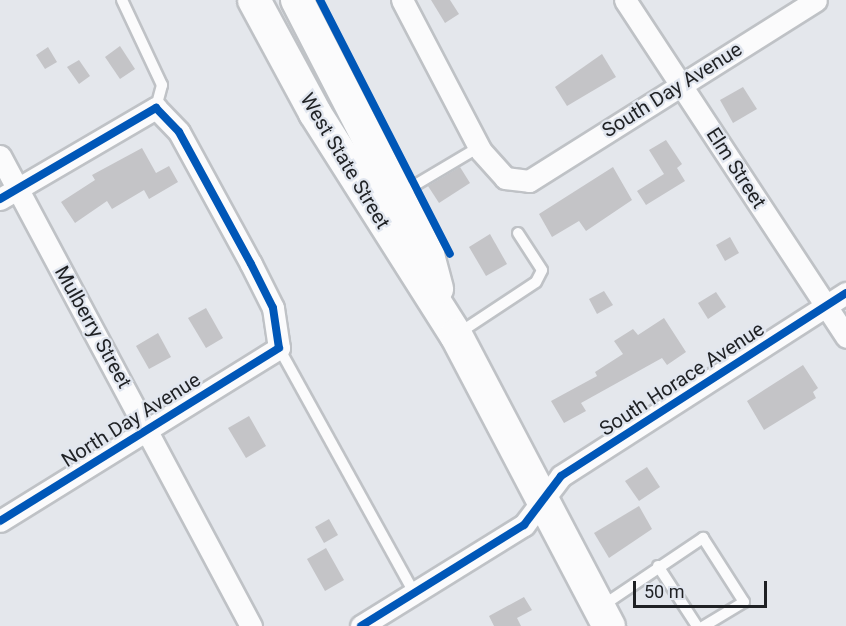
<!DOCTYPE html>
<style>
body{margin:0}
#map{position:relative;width:846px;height:626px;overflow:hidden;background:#e4e7ec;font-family:Roboto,sans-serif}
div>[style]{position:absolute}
.building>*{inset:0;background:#c4c4c7}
.roads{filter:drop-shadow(2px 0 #bfc2c6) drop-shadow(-2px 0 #bfc2c6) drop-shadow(0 2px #bfc2c6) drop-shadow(0 -2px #bfc2c6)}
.service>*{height:10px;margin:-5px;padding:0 5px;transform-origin:5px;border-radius:5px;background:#fbfbfc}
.minor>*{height:21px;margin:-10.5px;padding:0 10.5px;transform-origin:10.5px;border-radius:10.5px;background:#fbfbfc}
.primary>*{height:32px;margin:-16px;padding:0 16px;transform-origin:16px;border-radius:16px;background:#fbfbfc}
.cycleway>*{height:8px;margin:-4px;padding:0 4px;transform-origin:4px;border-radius:4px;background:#0057b8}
span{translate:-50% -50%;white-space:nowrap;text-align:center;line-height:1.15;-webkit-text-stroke:4.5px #e1e6ef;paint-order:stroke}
.street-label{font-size:20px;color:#1f2124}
.scale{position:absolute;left:633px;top:581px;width:134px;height:27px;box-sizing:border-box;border:3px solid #1f2124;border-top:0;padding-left:8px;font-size:18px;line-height:21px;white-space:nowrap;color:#1f2124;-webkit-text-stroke:4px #e1e6ef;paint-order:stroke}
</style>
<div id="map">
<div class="building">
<div style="clip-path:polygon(431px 0,450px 0,459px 14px,445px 23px)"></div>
<div style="clip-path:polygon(120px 46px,135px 69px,120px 79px,105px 57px)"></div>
<div style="clip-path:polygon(48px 47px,57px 62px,45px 69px,36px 55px)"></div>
<div style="clip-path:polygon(602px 54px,616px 77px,567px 106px,555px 87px)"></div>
<div style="clip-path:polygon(79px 60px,90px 76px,79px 84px,67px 67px)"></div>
<div style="clip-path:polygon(743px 87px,757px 109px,733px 123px,720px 100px)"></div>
<div style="clip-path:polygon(666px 140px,682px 164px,677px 168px,685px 181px,646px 205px,637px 191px,664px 174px,649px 150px)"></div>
<div style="clip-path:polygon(142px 148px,156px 173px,169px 166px,178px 182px,149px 199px,144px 190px,112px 209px,107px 201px,75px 223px,61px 202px,95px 180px,92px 175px)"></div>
<div style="clip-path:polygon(460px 167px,470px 183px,439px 203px,428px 186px)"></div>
<div style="clip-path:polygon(613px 167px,632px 200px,586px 231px,579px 221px,552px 237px,539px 214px)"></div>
<div style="clip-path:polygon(490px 234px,507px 264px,486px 276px,469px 247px)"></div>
<div style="clip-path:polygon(730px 237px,739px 253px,725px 261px,716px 245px)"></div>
<div style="clip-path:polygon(604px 291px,613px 305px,597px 314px,589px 299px)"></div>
<div style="clip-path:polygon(716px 292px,726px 307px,708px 319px,698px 303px)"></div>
<div style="clip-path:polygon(206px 308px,223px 338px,206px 348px,188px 318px)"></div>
<div style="clip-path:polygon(664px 318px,686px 352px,667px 365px,662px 358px,581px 403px,586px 411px,564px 423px,551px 401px,597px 376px,595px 372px,623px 354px,614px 341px,633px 329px,638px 335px)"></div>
<div style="clip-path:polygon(158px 333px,171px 357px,149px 369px,136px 346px)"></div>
<div style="clip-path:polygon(803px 365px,818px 388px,813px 392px,816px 398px,764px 430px,747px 401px)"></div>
<div style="clip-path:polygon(249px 416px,266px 446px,246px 458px,228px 428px)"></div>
<div style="clip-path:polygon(647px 467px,660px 487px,639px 501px,625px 481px)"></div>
<div style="clip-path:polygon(639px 506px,652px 529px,609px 558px,594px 533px)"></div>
<div style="clip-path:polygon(329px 519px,338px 535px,324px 543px,315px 527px)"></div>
<div style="clip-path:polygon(326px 548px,344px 580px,325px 591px,307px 559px)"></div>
<div style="clip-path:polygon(524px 597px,532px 610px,517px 618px,521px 626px,494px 626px,489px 616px)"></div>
</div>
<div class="roads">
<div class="service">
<div style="left:122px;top:0;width:94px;rotate:64.8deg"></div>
<div style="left:162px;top:85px;width:24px;rotate:105deg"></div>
<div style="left:400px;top:194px;width:92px;rotate:-30.7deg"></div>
<div style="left:459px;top:333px;width:92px;rotate:-33.5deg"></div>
<div style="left:536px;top:282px;width:13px;rotate:-63deg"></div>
<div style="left:542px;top:270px;width:44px;rotate:-123deg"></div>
<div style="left:279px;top:348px;width:280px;rotate:61.1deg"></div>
<div style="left:658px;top:566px;width:72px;rotate:57deg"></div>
<div style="left:602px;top:606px;width:122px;rotate:-34deg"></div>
<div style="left:703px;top:538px;width:76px;rotate:57.4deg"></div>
<div style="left:744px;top:602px;width:47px;rotate:149deg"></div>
</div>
<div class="minor">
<div style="left:402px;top:0;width:170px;rotate:62.4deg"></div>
<div style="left:481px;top:151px;width:36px;rotate:48deg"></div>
<div style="left:505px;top:178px;width:24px;rotate:7deg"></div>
<div style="left:529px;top:181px;width:339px;rotate:-32.2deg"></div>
<div style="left:625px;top:0;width:403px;rotate:56.7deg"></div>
<div style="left:0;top:156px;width:533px;rotate:61.9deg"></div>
<div style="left:0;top:199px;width:181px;rotate:-30.3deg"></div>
<div style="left:156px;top:108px;width:33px;rotate:46deg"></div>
<div style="left:179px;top:132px;width:150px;rotate:61.4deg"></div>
<div style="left:251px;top:264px;width:49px;rotate:63.4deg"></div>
<div style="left:273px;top:308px;width:40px;rotate:81.5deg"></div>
<div style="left:279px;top:348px;width:328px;rotate:148.2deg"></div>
<div style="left:361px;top:626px;width:192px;rotate:-31.8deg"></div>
<div style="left:524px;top:525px;width:61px;rotate:-52.9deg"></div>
<div style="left:561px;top:476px;width:339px;rotate:-32.7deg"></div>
</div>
<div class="primary">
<div style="left:254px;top:0;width:128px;rotate:61.6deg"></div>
<div style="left:315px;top:113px;width:263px;rotate:57.6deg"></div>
<div style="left:456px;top:335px;width:329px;rotate:62.3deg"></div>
<div style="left:297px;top:0;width:287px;rotate:62.8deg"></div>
<div style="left:428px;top:255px;width:35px;rotate:75deg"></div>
</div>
</div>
<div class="cycleway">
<div style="left:320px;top:0;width:285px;rotate:62.9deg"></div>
<div style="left:0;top:199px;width:181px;rotate:-30.3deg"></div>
<div style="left:156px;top:108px;width:33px;rotate:46deg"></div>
<div style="left:179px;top:132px;width:150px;rotate:61.4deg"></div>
<div style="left:251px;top:264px;width:49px;rotate:63.4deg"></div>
<div style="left:273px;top:308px;width:40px;rotate:81.5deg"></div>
<div style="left:279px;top:348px;width:328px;rotate:148.2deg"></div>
<div style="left:361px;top:626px;width:192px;rotate:-31.8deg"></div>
<div style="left:524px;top:525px;width:61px;rotate:-52.9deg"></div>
<div style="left:561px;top:476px;width:339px;rotate:-32.7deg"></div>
</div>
<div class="street-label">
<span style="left:672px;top:90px;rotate:-32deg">South Day Avenue</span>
<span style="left:345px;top:161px;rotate:59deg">West State Street</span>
<span style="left:736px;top:168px;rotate:57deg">Elm Street</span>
<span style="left:93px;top:327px;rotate:61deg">Mulberry Street</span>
<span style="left:682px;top:379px;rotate:-33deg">South Horace Avenue</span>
<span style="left:131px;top:420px;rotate:-32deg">North Day Avenue</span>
</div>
<div class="scale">50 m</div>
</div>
